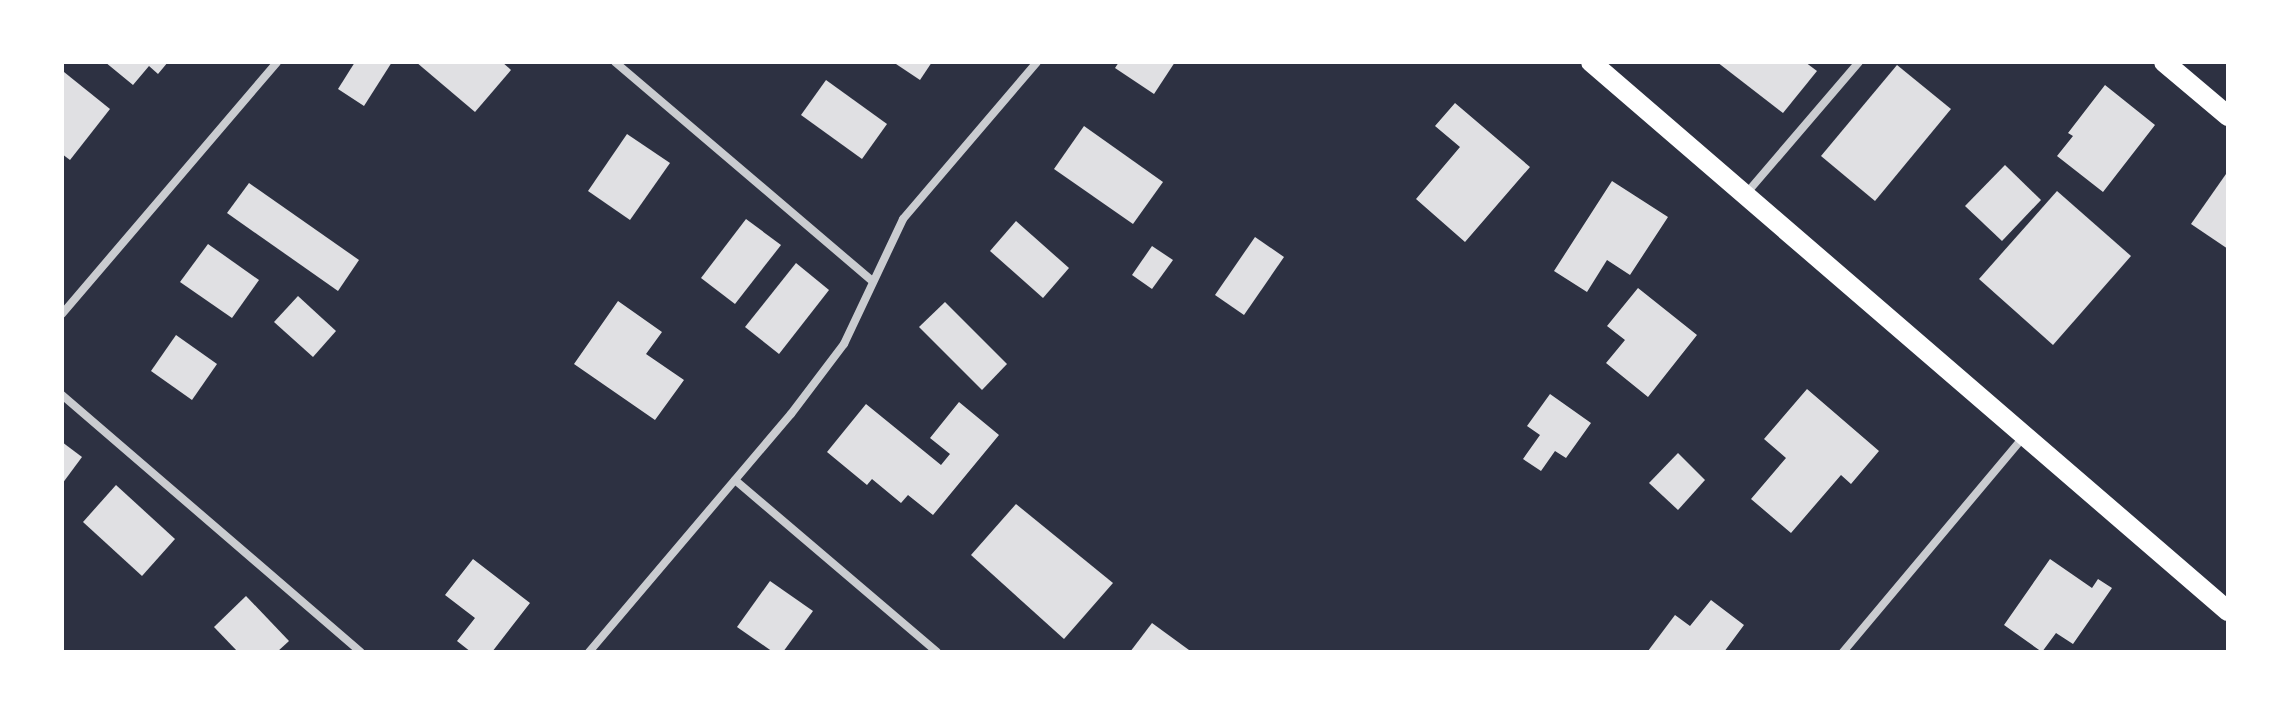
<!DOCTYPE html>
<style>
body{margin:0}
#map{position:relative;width:2290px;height:714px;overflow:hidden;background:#2d3142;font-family:"Crimson Pro",serif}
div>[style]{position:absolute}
.building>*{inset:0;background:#e0e0e3}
.minor>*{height:8px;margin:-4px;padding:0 4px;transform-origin:4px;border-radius:4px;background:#caccd0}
.primary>*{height:20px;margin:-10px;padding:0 10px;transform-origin:10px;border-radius:10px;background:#fff}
span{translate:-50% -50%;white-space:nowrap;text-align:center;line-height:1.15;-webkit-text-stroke:8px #fff;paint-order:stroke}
.frame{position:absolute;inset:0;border:64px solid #fff;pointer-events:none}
</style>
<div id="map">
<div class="building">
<div style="clip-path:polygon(105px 62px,168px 62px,158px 74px,149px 66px,133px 85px)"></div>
<div style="clip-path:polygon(355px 62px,392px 62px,364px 106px,338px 89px)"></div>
<div style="clip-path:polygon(416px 62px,502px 62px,511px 70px,475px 112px)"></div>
<div style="clip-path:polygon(893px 62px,932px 62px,920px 80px)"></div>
<div style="clip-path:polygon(1119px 62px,1175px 62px,1154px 94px,1115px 68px)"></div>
<div style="clip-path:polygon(1717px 62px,1805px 62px,1817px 71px,1783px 113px)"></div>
<div style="clip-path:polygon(1897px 65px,1951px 109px,1875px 201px,1821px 156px)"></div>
<div style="clip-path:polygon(64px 72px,110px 109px,70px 160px,62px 154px)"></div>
<div style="clip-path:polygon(826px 80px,887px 124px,862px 159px,801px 115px)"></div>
<div style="clip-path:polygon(2105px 85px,2155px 125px,2103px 192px,2057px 156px,2073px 136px,2068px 133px)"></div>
<div style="clip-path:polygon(1455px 103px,1530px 167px,1465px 242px,1416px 199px,1460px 147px,1435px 126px)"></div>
<div style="clip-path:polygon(1084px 126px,1163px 182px,1133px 224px,1054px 169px)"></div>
<div style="clip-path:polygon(627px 134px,670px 163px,630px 220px,588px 191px)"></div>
<div style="clip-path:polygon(2005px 165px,2041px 200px,2002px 241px,1965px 206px)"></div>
<div style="clip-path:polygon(2226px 174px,2228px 176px,2228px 249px,2191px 224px)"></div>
<div style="clip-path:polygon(1612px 181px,1668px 217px,1630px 275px,1607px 260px,1587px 292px,1554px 271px)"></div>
<div style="clip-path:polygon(249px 183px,359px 260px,338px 291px,227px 213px)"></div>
<div style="clip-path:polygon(2057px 191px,2131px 256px,2053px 345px,1979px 279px)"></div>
<div style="clip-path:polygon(746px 219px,781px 245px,735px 304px,701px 278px)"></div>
<div style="clip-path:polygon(1016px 221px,1069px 268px,1043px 298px,990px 251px)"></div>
<div style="clip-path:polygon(1255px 237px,1284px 257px,1244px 315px,1215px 295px)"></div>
<div style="clip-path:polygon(208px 244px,259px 280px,232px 318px,180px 282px)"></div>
<div style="clip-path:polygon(1152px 246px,1173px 260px,1152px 289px,1132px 275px)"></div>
<div style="clip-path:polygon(796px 263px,829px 290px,779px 354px,745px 327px)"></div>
<div style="clip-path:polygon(1638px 288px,1697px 335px,1648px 397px,1606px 363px,1625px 340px,1607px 326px)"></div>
<div style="clip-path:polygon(298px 296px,336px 331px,313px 357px,274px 322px)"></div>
<div style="clip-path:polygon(618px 301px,662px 332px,646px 354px,684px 380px,655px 420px,574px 364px)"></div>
<div style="clip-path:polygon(945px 302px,1007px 364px,982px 390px,919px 327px)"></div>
<div style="clip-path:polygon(176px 335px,217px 364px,192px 400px,151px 371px)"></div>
<div style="clip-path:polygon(1807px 389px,1879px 451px,1851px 484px,1841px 475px,1791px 533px,1751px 499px,1786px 458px,1764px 439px)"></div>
<div style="clip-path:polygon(1550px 394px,1591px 423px,1566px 458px,1555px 451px,1541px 471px,1523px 459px,1540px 435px,1527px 426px)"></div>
<div style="clip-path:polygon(959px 402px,999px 435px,933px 515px,908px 495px,901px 503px,872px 479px,867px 485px,827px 452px,866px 404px,941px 465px,950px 454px,930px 438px)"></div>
<div style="clip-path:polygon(62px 442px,82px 457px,62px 484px)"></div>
<div style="clip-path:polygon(1678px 453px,1705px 480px,1678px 510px,1649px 483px)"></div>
<div style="clip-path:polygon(116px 485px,175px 539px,142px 576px,83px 522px)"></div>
<div style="clip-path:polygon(1016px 504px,1113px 583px,1064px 639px,971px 555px)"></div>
<div style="clip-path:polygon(473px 559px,530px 603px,492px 652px,471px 652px,457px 641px,475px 618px,445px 595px)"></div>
<div style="clip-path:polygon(2050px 559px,2092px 588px,2098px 579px,2112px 588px,2073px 644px,2056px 633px,2042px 652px,2004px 625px)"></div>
<div style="clip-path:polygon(770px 581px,813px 611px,783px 652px,773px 652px,737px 627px)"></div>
<div style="clip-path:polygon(246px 596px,289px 641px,277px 652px,238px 652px,214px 627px)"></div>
<div style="clip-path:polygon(1711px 600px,1744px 625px,1724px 652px,1648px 651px,1675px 615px,1690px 626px)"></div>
<div style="clip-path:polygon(1152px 623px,1189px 650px,1188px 652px,1130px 652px)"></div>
</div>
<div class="minor">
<div style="left:615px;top:62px;width:335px;rotate:40.4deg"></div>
<div style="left:1745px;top:195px;width:175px;rotate:-49.4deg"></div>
<div style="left:62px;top:314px;width:331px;rotate:-49.5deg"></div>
<div style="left:62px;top:395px;width:394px;rotate:40.7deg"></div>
<div style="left:735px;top:480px;width:265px;rotate:40.4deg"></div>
<div style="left:589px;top:652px;width:312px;rotate:-49.7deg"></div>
<div style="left:791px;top:414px;width:88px;rotate:-52.9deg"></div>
<div style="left:844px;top:344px;width:138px;rotate:-64.7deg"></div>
<div style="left:903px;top:219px;width:206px;rotate:-49.5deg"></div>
<div style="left:1843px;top:652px;width:283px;rotate:-50deg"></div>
</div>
<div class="primary">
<div style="left:1591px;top:62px;width:841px;rotate:40.76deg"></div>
<div style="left:2164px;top:62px;width:84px;rotate:40.2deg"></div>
</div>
<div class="frame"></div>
</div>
